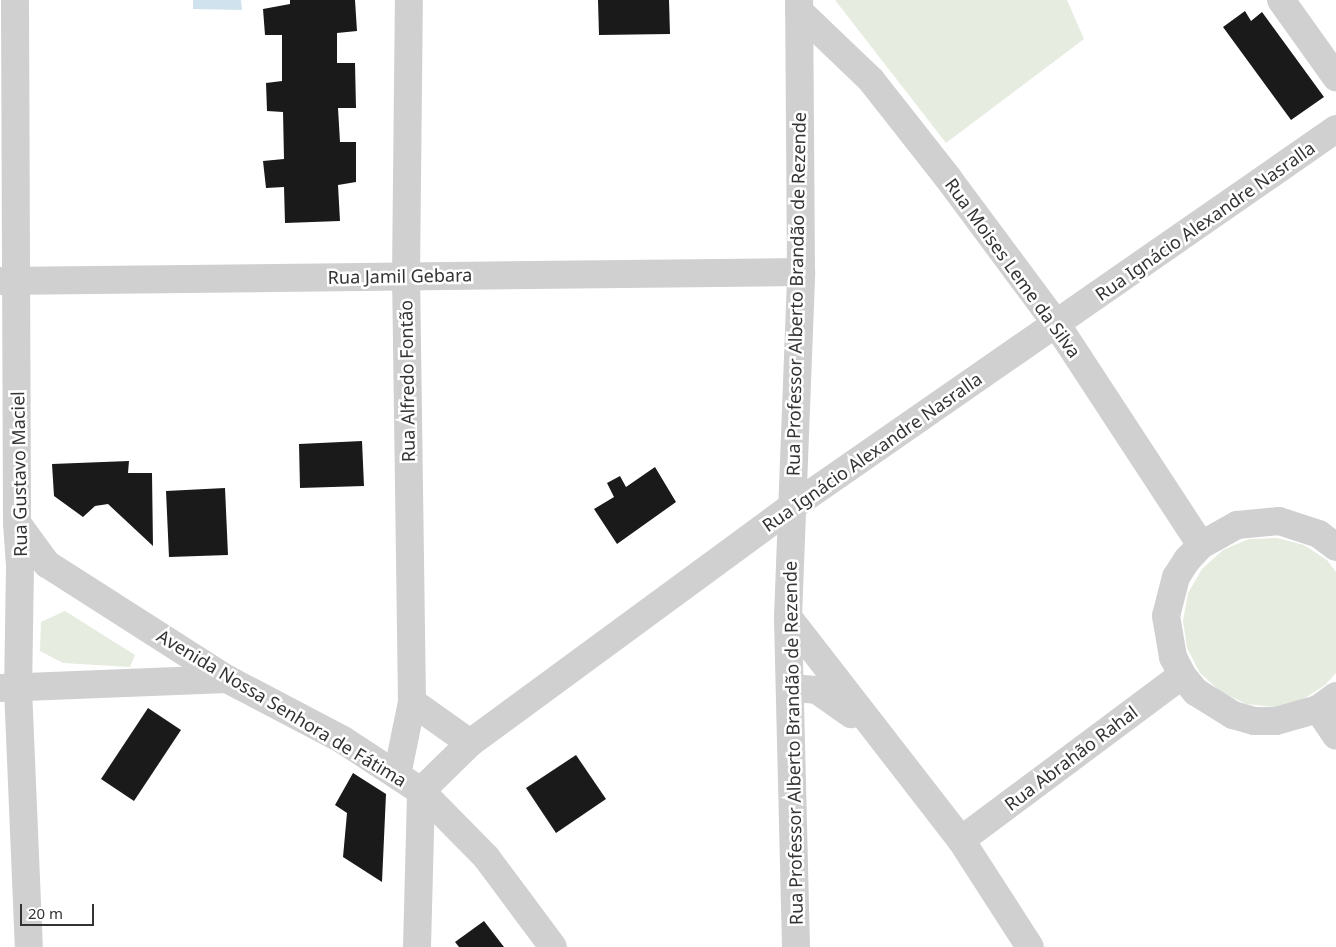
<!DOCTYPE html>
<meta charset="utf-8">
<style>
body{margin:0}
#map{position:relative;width:1336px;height:947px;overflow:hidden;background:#fff;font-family:"Noto Sans",sans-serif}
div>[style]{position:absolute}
.green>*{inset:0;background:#e6ecdf}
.water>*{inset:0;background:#cfe2ee}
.building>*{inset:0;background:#1a1a1a}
.minor>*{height:28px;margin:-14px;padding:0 14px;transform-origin:14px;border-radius:14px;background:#d0d0d0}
span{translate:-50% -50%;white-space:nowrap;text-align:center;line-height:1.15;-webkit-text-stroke:5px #fff;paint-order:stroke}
.street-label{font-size:18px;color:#333}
.scale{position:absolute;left:20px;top:904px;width:74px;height:22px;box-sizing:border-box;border:2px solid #333;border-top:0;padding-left:6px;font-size:15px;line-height:18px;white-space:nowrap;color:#333;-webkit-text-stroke:4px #fff;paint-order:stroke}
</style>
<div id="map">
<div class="green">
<div style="clip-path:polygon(835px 0,1067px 0,1084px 39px,946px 143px)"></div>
<div style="clip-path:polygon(1277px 538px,1304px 545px,1327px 560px,1336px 572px,1336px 673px,1325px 685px,1302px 700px,1275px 707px,1246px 704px,1221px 692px,1200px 673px,1187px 648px,1183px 621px,1188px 593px,1202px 569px,1223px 550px,1249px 539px)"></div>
<div style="clip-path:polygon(65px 611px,135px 655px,130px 667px,63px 663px,40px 651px,41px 622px)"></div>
</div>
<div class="water">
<div style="clip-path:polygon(193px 0,241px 0,242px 10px,193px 9px)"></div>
</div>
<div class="building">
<div style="clip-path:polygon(290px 0,355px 0,357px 31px,337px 33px,337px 63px,355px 63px,356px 108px,338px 108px,340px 142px,356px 142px,356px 182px,338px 185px,340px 221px,285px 223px,284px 187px,266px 188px,263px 161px,284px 159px,283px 112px,267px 111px,266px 83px,282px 81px,282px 35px,265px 35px,263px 9px,290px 4px)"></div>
<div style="clip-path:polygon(598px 0,669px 0,670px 34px,599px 35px)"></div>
<div style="clip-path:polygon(1245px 11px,1251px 21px,1262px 12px,1324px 97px,1291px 120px,1223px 27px)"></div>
<div style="clip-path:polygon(362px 441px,364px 486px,300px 488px,299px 444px)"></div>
<div style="clip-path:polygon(129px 461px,128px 473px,152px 473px,153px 546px,108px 504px,95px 506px,83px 517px,54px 496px,52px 464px)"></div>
<div style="clip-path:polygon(655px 467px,676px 502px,617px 544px,594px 509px,614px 497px,607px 483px,620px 476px,626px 487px)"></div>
<div style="clip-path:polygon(225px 488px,228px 555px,169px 557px,166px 491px)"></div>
<div style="clip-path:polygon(148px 708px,181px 730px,134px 801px,101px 779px)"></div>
<div style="clip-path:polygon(576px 755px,606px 799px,556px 833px,526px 788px)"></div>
<div style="clip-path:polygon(353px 773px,386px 794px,382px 882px,343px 857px,347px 813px,335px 805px)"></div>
<div style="clip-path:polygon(484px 921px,504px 947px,459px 947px,455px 942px)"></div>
</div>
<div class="minor">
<div style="left:15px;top:0;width:523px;rotate:89.78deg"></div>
<div style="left:17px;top:523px;width:43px;rotate:86deg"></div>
<div style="left:20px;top:566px;width:122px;rotate:90.9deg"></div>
<div style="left:18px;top:688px;width:259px;rotate:87.6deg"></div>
<div style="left:1281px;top:0;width:95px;rotate:54.5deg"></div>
<div style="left:799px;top:11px;width:100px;rotate:43.8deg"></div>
<div style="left:871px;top:80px;width:125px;rotate:51.8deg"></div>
<div style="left:948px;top:178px;width:183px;rotate:53.4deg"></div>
<div style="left:1057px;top:325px;width:263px;rotate:56.8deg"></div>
<div style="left:0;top:281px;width:801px;rotate:-0.64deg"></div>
<div style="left:17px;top:523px;width:51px;rotate:53.8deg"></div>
<div style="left:47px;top:564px;width:214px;rotate:32.6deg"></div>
<div style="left:227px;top:679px;width:131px;rotate:27.7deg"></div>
<div style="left:343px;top:740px;width:93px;rotate:33.2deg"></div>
<div style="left:421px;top:791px;width:93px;rotate:45.4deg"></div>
<div style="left:486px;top:857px;width:112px;rotate:53.3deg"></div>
<div style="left:1336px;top:547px;width:21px;rotate:-143deg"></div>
<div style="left:1319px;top:534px;width:42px;rotate:-162deg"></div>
<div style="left:1279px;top:521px;width:42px;rotate:174.6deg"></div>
<div style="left:1237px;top:525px;width:41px;rotate:150.9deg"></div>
<div style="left:1201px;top:545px;width:21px;rotate:133deg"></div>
<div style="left:1187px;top:560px;width:20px;rotate:123deg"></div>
<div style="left:1176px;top:577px;width:40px;rotate:104.4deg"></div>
<div style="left:1166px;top:616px;width:42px;rotate:80.3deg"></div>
<div style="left:1173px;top:657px;width:20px;rotate:63deg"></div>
<div style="left:1182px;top:675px;width:22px;rotate:51deg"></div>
<div style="left:1196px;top:692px;width:44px;rotate:31.9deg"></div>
<div style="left:1233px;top:715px;width:22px;rotate:16deg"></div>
<div style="left:1254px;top:721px;width:22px"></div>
<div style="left:1276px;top:721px;width:44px;rotate:-15.9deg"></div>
<div style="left:1318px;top:709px;width:22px;rotate:-36deg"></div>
<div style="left:788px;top:617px;width:282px;rotate:52.2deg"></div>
<div style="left:961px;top:840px;width:127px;rotate:57.2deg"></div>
<div style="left:0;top:688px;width:227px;rotate:-2.3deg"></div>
<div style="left:790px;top:688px;width:27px;rotate:4deg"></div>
<div style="left:817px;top:690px;width:42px;rotate:35.2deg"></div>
<div style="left:412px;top:702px;width:71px;rotate:35.3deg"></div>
<div style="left:1318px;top:709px;width:32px;rotate:56deg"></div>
<div style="left:397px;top:775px;width:75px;rotate:-78.4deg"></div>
<div style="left:412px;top:702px;width:426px;rotate:-90.8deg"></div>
<div style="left:406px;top:276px;width:276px;rotate:-89.4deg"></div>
<div style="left:961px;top:840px;width:276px;rotate:-36.7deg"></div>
<div style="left:417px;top:947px;width:156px;rotate:-88.5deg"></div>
<div style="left:421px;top:791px;width:69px;rotate:-44.4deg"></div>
<div style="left:470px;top:743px;width:401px;rotate:-36.3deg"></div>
<div style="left:793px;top:506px;width:661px;rotate:-34.77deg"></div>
<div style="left:796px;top:947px;width:330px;rotate:-91.4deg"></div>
<div style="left:788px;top:617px;width:345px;rotate:-87.8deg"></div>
<div style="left:801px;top:272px;width:272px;rotate:-90.4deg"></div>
</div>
<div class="street-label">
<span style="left:1205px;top:221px;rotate:-35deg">Rua Ignácio Alexandre Nasralla</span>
<span style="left:1013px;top:268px;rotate:54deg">Rua Moises Leme da Silva</span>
<span style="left:400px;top:276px;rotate:-1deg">Rua Jamil Gebara</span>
<span style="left:796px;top:294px;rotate:-89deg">Rua Professor Alberto Brandão de Rezende</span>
<span style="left:407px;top:381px;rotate:-91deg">Rua Alfredo Fontão</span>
<span style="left:872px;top:452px;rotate:-35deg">Rua Ignácio Alexandre Nasralla</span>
<span style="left:19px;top:474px;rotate:-91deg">Rua Gustavo Maciel</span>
<span style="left:282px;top:708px;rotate:31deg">Avenida Nossa Senhora de Fátima</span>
<span style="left:793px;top:743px;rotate:-91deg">Rua Professor Alberto Brandão de Rezende</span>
<span style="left:1071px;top:758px;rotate:-37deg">Rua Abrahão Rahal</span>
</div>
<div class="scale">20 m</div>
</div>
